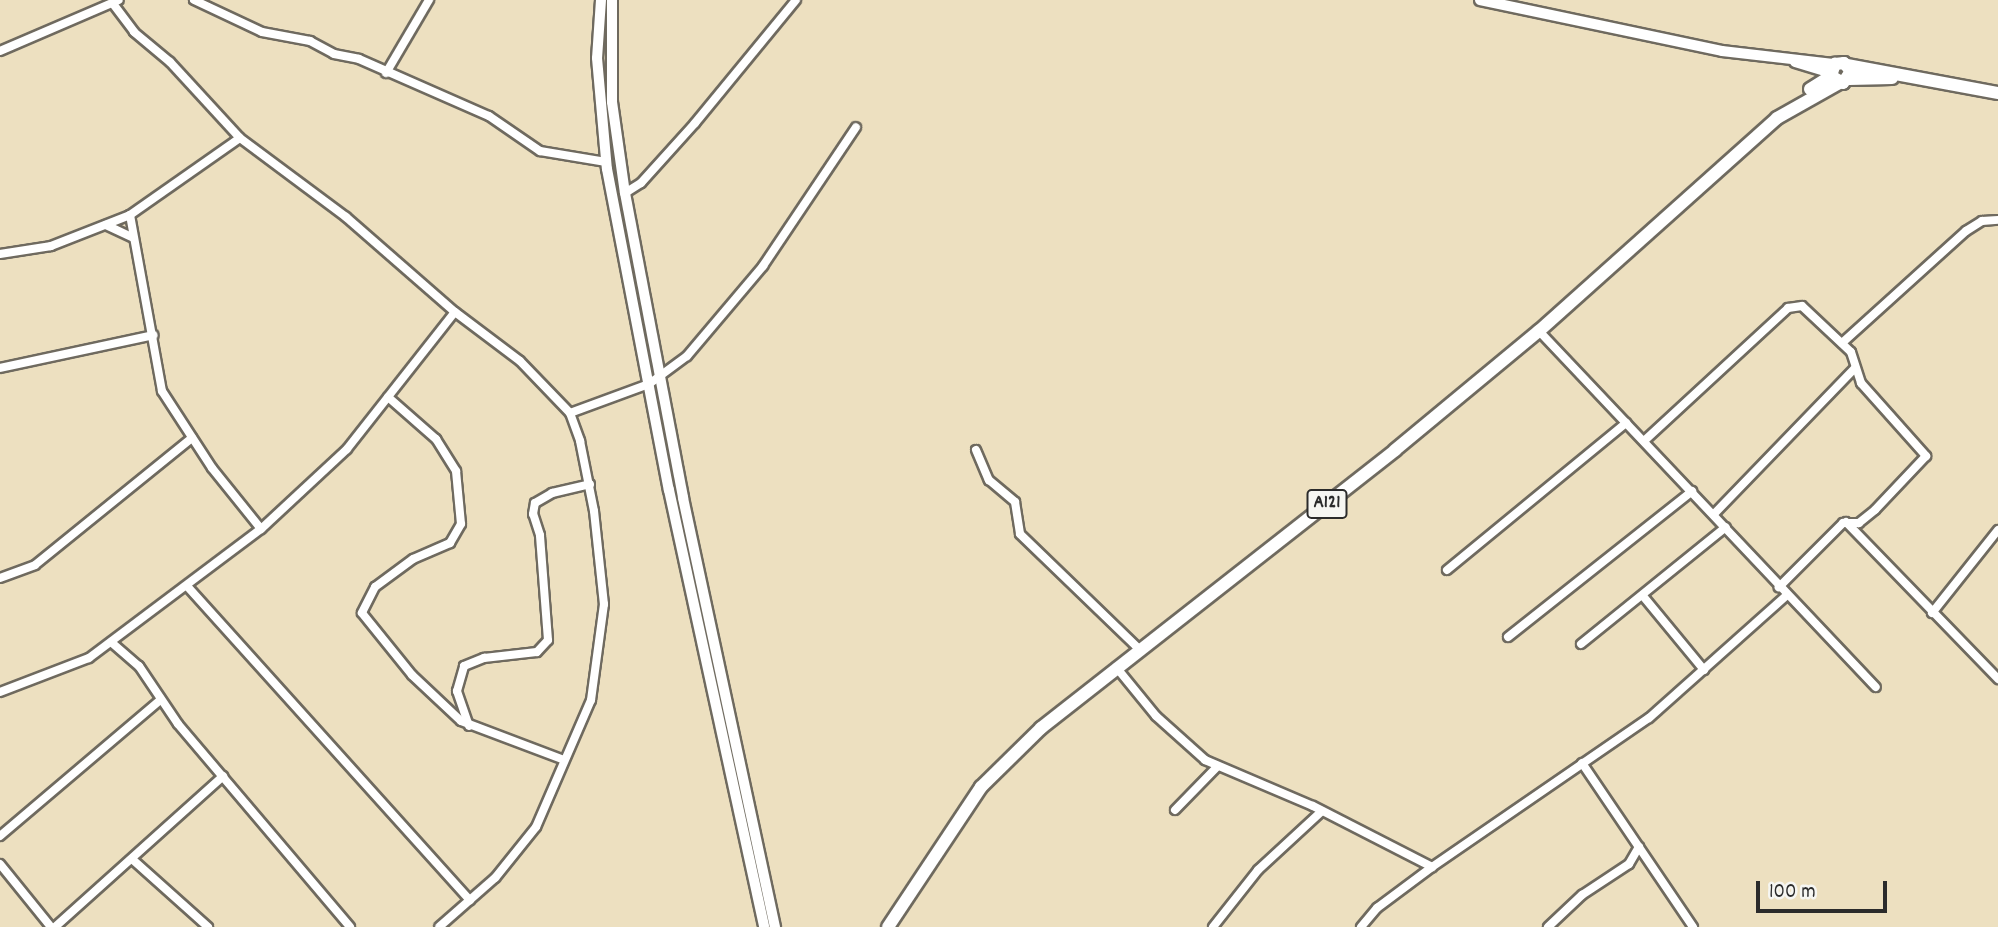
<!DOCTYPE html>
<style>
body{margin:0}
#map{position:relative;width:1998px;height:927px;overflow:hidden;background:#ede0c0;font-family:Dekko,sans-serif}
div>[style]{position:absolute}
.roads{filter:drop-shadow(2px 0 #6f6a5f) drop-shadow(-2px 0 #6f6a5f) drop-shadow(0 2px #6f6a5f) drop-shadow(0 -2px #6f6a5f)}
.street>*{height:8px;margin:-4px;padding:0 4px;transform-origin:4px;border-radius:4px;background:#fff}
.secondary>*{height:10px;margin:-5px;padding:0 5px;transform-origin:5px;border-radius:5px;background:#fff}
.primary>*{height:12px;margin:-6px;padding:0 6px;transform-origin:6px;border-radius:6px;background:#fff}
span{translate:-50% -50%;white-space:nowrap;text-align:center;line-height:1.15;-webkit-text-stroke:6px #f6f6f2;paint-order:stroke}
.shield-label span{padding:2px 5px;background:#f6f6f2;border:2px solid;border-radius:5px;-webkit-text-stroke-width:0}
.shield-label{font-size:19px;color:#2b2b2b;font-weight:700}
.scale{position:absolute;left:1756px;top:881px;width:131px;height:32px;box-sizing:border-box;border:4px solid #2b2b2b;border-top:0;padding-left:9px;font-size:21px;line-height:24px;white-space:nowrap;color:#2b2b2b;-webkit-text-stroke:5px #f6f6f2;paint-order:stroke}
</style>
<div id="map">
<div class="roads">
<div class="street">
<div style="left:194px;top:0;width:75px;rotate:25.2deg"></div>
<div style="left:262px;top:32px;width:49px;rotate:10.6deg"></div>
<div style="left:310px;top:41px;width:27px;rotate:28deg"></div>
<div style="left:334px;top:54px;width:25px;rotate:11deg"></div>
<div style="left:359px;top:59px;width:142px;rotate:23.7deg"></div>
<div style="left:489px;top:116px;width:62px;rotate:34.5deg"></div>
<div style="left:540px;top:151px;width:67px;rotate:9.5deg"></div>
<div style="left:114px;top:5px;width:34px;rotate:53deg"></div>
<div style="left:134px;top:32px;width:47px;rotate:39.8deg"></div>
<div style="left:170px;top:62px;width:103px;rotate:47.4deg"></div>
<div style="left:240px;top:138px;width:132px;rotate:36.7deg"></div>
<div style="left:346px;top:217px;width:145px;rotate:41.1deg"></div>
<div style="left:455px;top:312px;width:81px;rotate:37deg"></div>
<div style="left:520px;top:361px;width:72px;rotate:46.1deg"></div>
<div style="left:570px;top:413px;width:30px;rotate:70deg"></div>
<div style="left:580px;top:441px;width:71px;rotate:78.7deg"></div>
<div style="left:594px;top:511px;width:94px;rotate:83.9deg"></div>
<div style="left:604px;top:604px;width:97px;rotate:97.7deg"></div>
<div style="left:591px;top:700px;width:138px;rotate:113.4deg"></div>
<div style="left:536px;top:827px;width:65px;rotate:128.8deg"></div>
<div style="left:495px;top:878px;width:74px;rotate:138.8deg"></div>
<div style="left:0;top:51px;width:129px;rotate:-23.2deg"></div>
<div style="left:386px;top:73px;width:85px;rotate:-59.5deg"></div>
<div style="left:625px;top:193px;width:19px;rotate:-32deg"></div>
<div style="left:641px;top:183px;width:81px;rotate:-48deg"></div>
<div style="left:695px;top:123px;width:159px;rotate:-50.6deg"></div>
<div style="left:130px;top:215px;width:179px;rotate:79.7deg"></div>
<div style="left:162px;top:391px;width:92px;rotate:57deg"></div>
<div style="left:212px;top:468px;width:78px;rotate:51.2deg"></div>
<div style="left:106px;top:225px;width:29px;rotate:25deg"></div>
<div style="left:0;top:254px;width:52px;rotate:-8.9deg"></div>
<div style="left:51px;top:246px;width:85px;rotate:-21.4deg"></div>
<div style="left:130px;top:215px;width:134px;rotate:-35deg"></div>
<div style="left:1539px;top:331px;width:490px;rotate:46.6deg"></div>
<div style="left:1842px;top:343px;width:167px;rotate:-42.1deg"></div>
<div style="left:1966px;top:231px;width:19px;rotate:-32deg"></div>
<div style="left:1982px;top:221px;width:16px;rotate:-4deg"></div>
<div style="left:0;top:368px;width:157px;rotate:-12.1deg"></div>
<div style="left:388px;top:397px;width:64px;rotate:41.2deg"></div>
<div style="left:436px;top:439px;width:38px;rotate:58deg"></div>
<div style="left:456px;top:471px;width:53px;rotate:84.6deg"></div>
<div style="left:461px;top:524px;width:22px;rotate:120deg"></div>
<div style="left:450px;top:543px;width:40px;rotate:156.6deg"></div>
<div style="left:413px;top:559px;width:47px;rotate:143.6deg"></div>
<div style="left:375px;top:587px;width:29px;rotate:117deg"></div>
<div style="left:362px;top:613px;width:80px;rotate:51.1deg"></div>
<div style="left:412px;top:675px;width:67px;rotate:43.2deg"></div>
<div style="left:461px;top:721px;width:110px;rotate:20.7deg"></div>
<div style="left:570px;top:413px;width:84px;rotate:-20.2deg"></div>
<div style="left:649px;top:384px;width:47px;rotate:-36.4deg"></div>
<div style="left:687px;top:356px;width:118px;rotate:-49.8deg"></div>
<div style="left:763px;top:266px;width:167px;rotate:-56.2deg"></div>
<div style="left:1644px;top:441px;width:196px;rotate:-42.7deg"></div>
<div style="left:1788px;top:308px;width:14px;rotate:-8deg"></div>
<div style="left:1802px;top:306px;width:67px;rotate:43.2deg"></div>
<div style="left:1851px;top:352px;width:33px;rotate:72deg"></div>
<div style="left:1861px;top:383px;width:98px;rotate:48.3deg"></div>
<div style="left:1926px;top:456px;width:74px;rotate:133.4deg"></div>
<div style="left:1875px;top:510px;width:21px;rotate:141deg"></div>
<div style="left:1859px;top:523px;width:16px;rotate:180deg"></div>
<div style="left:1843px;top:523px;width:91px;rotate:135deg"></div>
<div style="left:976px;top:450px;width:33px;rotate:67deg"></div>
<div style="left:989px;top:480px;width:34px;rotate:40deg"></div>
<div style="left:1015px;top:502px;width:32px;rotate:81deg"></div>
<div style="left:1020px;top:534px;width:165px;rotate:44deg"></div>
<div style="left:1714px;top:514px;width:203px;rotate:-46deg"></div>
<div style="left:1846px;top:522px;width:219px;rotate:45.9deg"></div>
<div style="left:1447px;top:570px;width:232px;rotate:-39.4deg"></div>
<div style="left:0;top:578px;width:37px;rotate:-20deg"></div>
<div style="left:35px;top:565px;width:202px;rotate:-39deg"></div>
<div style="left:187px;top:586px;width:423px;rotate:48deg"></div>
<div style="left:1643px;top:596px;width:96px;rotate:50.5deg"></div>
<div style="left:1932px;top:613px;width:106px;rotate:-51.5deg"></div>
<div style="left:1508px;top:637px;width:235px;rotate:-38.4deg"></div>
<div style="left:111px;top:642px;width:37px;rotate:41deg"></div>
<div style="left:139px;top:666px;width:70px;rotate:56.1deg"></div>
<div style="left:178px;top:724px;width:266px;rotate:49.7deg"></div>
<div style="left:1581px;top:644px;width:186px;rotate:-38.9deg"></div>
<div style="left:1116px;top:667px;width:63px;rotate:50.8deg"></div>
<div style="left:1156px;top:716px;width:66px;rotate:41.9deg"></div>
<div style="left:1205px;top:760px;width:117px;rotate:23.1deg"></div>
<div style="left:1313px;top:806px;width:134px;rotate:27.1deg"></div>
<div style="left:0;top:692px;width:95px;rotate:-20.9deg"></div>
<div style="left:89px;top:658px;width:215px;rotate:-36.9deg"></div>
<div style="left:261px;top:529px;width:117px;rotate:-42.9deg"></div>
<div style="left:347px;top:449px;width:174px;rotate:-51.8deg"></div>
<div style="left:469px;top:726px;width:37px;rotate:-109deg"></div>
<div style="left:457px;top:691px;width:26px;rotate:-74deg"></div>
<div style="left:464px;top:666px;width:22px;rotate:-22deg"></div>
<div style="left:484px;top:658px;width:53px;rotate:-6.5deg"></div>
<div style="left:537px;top:652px;width:16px;rotate:-47deg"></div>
<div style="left:548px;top:640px;width:105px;rotate:-94.4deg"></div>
<div style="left:540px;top:535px;width:22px;rotate:-108deg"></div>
<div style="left:533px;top:514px;width:11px;rotate:-80deg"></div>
<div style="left:535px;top:503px;width:20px;rotate:-30deg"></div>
<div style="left:552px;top:493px;width:39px;rotate:-13deg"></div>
<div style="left:1582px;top:763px;width:198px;rotate:55.9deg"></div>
<div style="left:1175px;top:810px;width:60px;rotate:-45.7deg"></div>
<div style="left:0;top:836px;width:209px;rotate:-40.3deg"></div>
<div style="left:132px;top:859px;width:102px;rotate:41.8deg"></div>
<div style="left:0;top:864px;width:81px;rotate:51deg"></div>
<div style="left:55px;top:927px;width:226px;rotate:-41.9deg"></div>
<div style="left:1213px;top:927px;width:73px;rotate:-51.7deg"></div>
<div style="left:1258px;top:870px;width:87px;rotate:-42.7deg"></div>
<div style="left:1361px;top:927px;width:25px;rotate:-50deg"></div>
<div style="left:1377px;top:908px;width:69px;rotate:-36.7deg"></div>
<div style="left:1432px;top:867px;width:263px;rotate:-34.5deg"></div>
<div style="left:1649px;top:718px;width:185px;rotate:-41.7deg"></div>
<div style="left:1548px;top:927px;width:47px;rotate:-43.3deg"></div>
<div style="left:1582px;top:895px;width:56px;rotate:-33.4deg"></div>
<div style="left:1629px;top:864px;width:20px;rotate:-60deg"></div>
</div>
<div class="secondary">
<div style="left:601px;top:0;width:58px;rotate:93.9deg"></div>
<div style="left:597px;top:58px;width:111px;rotate:84.9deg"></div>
<div style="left:607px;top:169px;width:327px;rotate:79.1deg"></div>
<div style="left:669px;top:490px;width:447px;rotate:77.7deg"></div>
<div style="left:612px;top:0;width:102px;rotate:90deg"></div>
<div style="left:612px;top:102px;width:92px;rotate:81.9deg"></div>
<div style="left:625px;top:193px;width:310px;rotate:79.2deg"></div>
<div style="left:683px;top:498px;width:439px;rotate:77.9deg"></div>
<div style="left:1480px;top:0;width:247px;rotate:11.9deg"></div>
<div style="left:1722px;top:51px;width:114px;rotate:6.6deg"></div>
<div style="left:1795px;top:62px;width:37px;rotate:17deg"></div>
</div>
<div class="primary">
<div style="left:1847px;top:65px;width:154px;rotate:10.5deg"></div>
<div style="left:1849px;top:79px;width:43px;rotate:-1.3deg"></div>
<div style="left:1810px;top:89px;width:25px;rotate:-32deg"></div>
<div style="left:1831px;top:76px;width:13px;rotate:-72deg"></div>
<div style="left:1835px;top:64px;width:9px;rotate:-6deg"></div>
<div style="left:1844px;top:63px;width:11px;rotate:49deg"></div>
<div style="left:1851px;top:71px;width:14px;rotate:124deg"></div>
<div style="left:1843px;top:83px;width:14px;rotate:-150deg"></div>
<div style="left:888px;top:927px;width:168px;rotate:-56.4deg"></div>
<div style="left:981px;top:787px;width:84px;rotate:-44.5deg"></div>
<div style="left:1041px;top:728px;width:450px;rotate:-38.1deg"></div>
<div style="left:1395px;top:450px;width:187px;rotate:-39.6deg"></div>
<div style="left:1539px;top:331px;width:319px;rotate:-41.8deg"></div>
<div style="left:1777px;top:118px;width:71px;rotate:-29.4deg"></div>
</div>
</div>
<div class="shield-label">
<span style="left:1327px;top:504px">A121</span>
</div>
<div class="scale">100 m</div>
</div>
